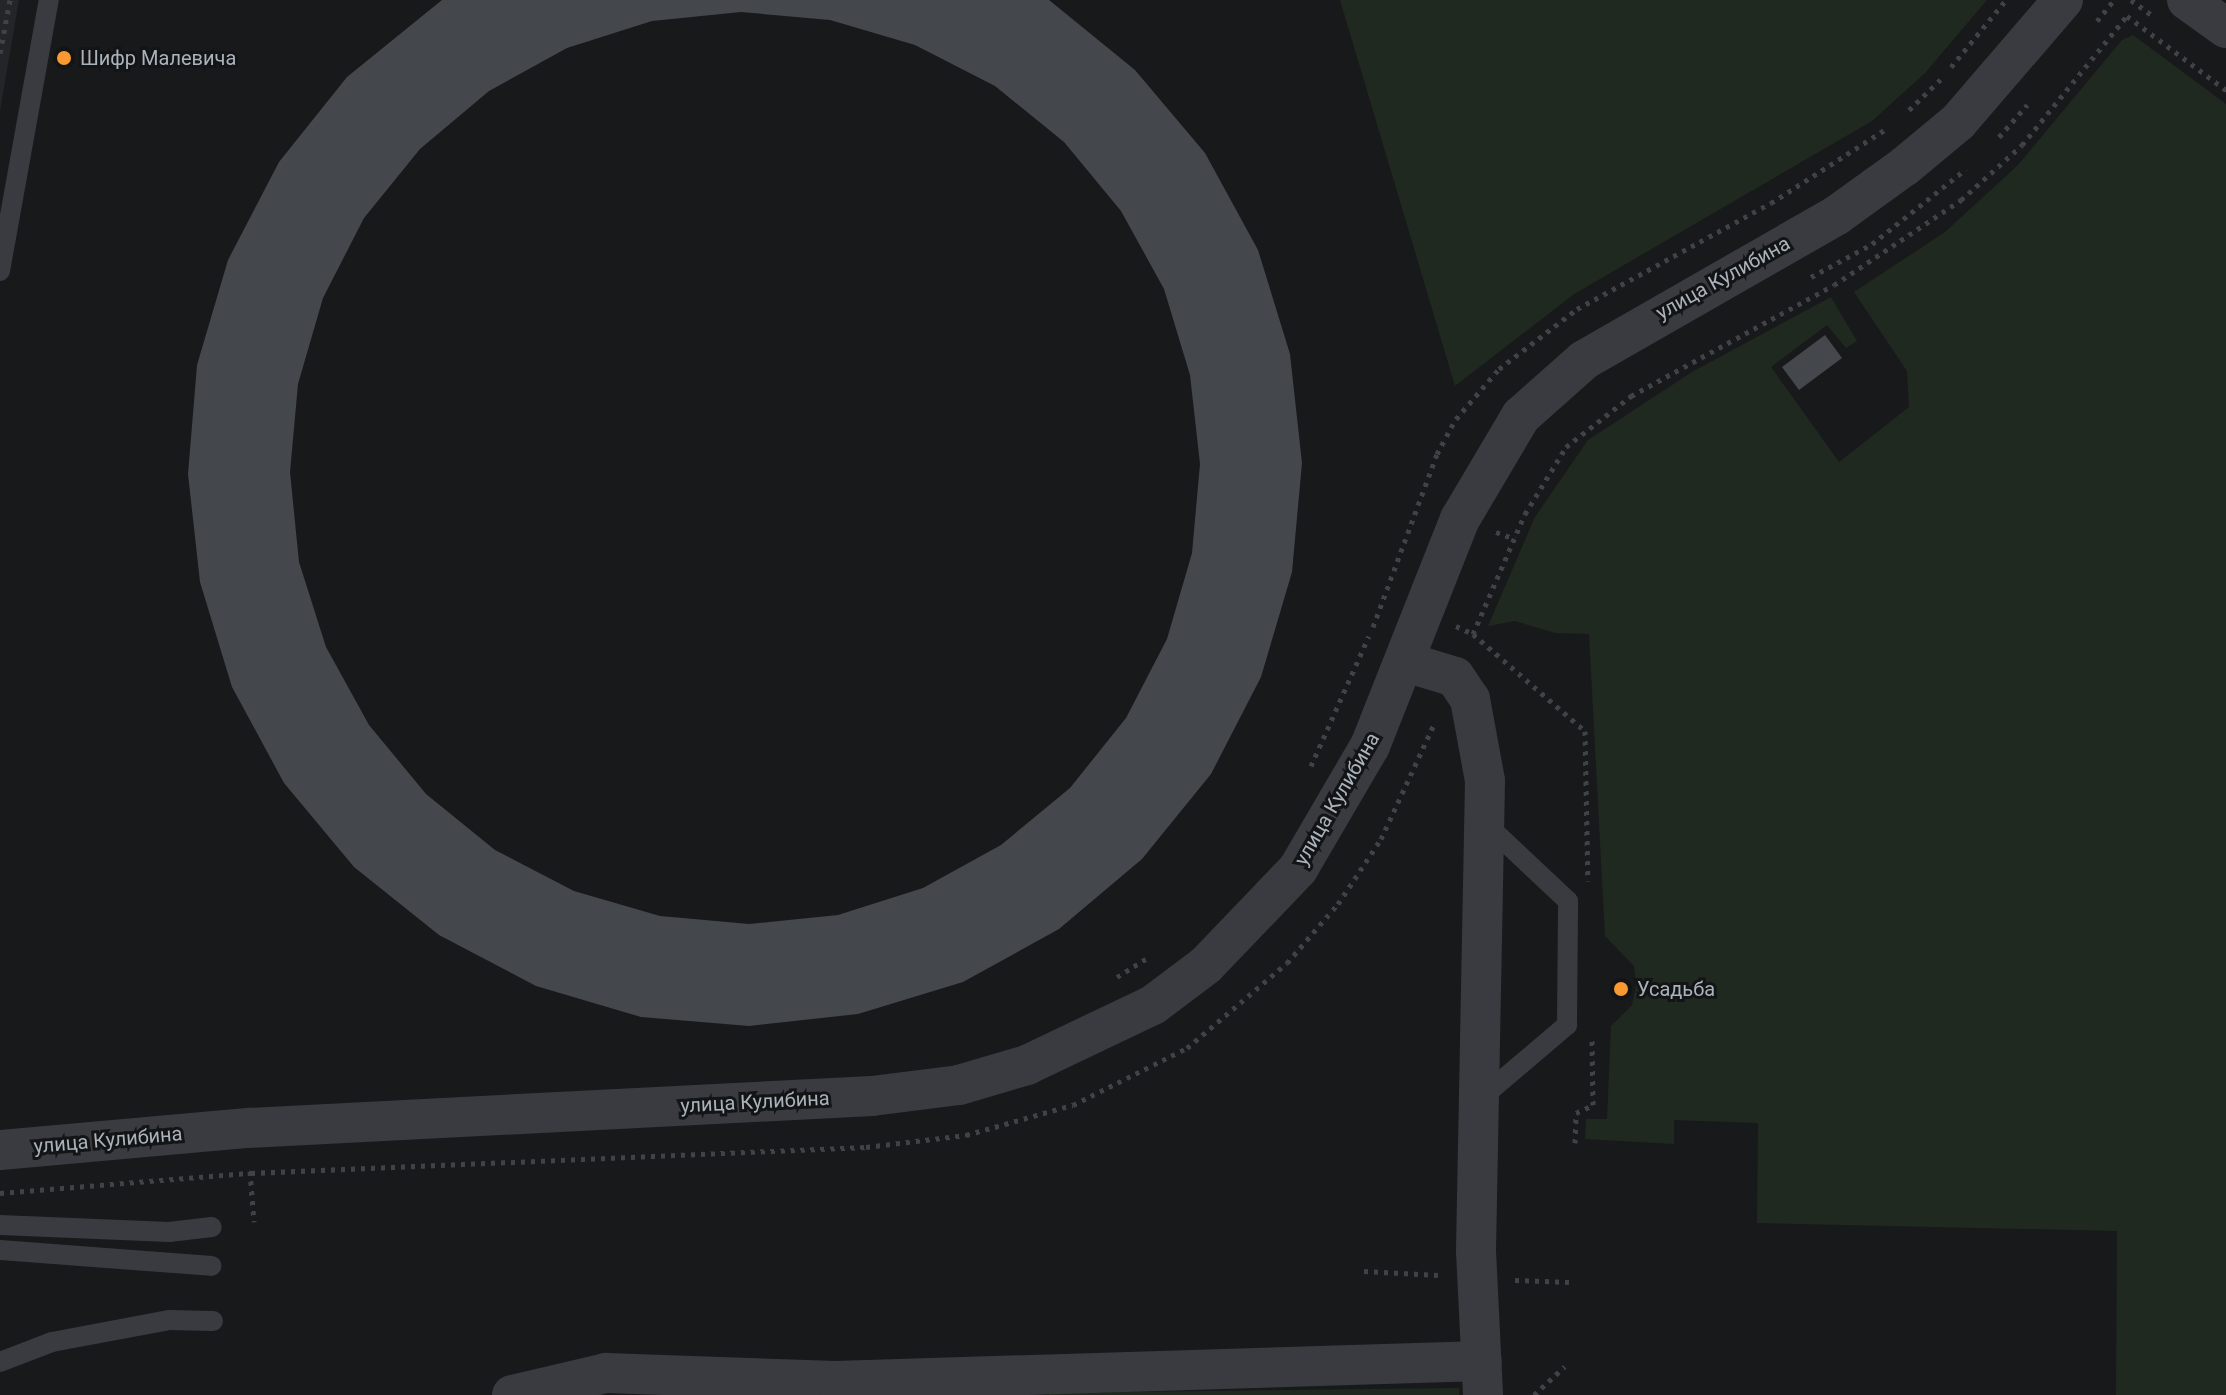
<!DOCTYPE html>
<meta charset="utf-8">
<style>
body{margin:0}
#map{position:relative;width:2226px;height:1395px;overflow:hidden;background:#18191b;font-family:Roboto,sans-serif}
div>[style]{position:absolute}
.built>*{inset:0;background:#242528}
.green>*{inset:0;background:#202920}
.building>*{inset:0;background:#44474b}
.path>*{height:5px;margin-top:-2.5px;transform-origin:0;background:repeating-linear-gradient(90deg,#3f4247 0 4px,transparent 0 10px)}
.lane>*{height:20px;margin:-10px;padding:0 10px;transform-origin:10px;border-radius:10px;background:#393b40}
.street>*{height:40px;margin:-20px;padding:0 20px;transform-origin:20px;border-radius:20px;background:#393b40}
.dots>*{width:22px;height:22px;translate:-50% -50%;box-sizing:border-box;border:4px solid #131416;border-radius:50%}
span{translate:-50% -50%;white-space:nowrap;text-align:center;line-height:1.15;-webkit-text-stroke:6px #131416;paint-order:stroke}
.poi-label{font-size:20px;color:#aab2bb}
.left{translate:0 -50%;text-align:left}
.street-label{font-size:20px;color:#aab2bb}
</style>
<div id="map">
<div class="built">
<div style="clip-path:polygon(0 0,19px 0,0 111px)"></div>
</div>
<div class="green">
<div style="clip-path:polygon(1340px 0,1987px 0,1925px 73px,1872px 121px,1574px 294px,1455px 386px)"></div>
<div style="clip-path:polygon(2133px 35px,2226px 104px,2226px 1395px,2116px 1395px,2117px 1231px,1757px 1223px,1758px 1123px,1674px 1120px,1674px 1144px,1585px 1139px,1586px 1119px,1607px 1119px,1611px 1026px,1632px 1005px,1636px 986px,1634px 966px,1605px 936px,1589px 634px,1555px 633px,1515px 621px,1488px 626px,1535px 517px,1588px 440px,1692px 372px,1831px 297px,1857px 341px,1846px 348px,1827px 325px,1771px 367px,1839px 462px,1909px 407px,1907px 371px,1854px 292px,1945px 232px,2018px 165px,2122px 40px)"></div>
<div style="clip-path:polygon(1459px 1388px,1459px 1395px,1049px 1395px,1049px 1393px)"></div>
</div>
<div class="building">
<div style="clip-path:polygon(evenodd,442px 0,1049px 0,1135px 70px,1205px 153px,1258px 250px,1290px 354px,1302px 463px,1292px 572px,1261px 677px,1211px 774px,1142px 859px,1059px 929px,963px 982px,858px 1014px,749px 1026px,641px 1017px,536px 986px,439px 935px,354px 867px,284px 783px,232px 687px,200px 582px,188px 474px,197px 365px,228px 260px,279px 162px,347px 77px,442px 0,741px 12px,830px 20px,915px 45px,995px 86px,1064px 142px,1121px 211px,1164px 289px,1190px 375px,1200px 464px,1192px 553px,1167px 639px,1126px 718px,1070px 788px,1001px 845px,923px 888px,838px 915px,749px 924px,660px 916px,574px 891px,495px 850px,426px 794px,369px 725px,326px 647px,299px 562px,290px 472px,298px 384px,323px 298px,364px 218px,420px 149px,489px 91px,567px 48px,652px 21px,741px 12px)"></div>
<div style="clip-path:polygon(1825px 335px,1842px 358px,1799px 390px,1782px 367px)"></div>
</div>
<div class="path">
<div style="left:2131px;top:0;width:27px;rotate:36deg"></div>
<div style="left:2097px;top:21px;width:27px;rotate:-51deg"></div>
<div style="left:0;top:53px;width:54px;rotate:-79.3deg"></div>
<div style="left:1951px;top:67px;width:87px;rotate:-50.6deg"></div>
<div style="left:1909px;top:110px;width:46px;rotate:-44.1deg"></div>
<div style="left:1999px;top:137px;width:43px;rotate:-48.8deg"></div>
<div style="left:1811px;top:277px;width:69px;rotate:-28.4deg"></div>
<div style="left:1872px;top:244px;width:120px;rotate:-38.6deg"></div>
<div style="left:1496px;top:532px;width:20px;rotate:20deg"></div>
<div style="left:1456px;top:626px;width:19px;rotate:25deg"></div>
<div style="left:1473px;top:634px;width:148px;rotate:40.9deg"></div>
<div style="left:1585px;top:731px;width:150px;rotate:88.9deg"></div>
<div style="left:1373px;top:627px;width:184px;rotate:-69.7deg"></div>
<div style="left:1437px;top:454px;width:40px;rotate:-62deg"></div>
<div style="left:1456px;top:419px;width:66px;rotate:-49.3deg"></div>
<div style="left:1499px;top:369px;width:98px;rotate:-37.6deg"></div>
<div style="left:1577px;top:309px;width:221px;rotate:-28.7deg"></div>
<div style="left:1771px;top:203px;width:137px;rotate:-32.8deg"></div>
<div style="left:1473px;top:634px;width:131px;rotate:-66.6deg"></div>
<div style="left:1525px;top:514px;width:79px;rotate:-58.5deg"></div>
<div style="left:1566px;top:447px;width:83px;rotate:-38.1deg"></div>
<div style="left:1631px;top:396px;width:231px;rotate:-28.7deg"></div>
<div style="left:1834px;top:285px;width:153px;rotate:-33.8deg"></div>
<div style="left:1961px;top:200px;width:82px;rotate:-42deg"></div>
<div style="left:2022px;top:145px;width:166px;rotate:-50.9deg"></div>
<div style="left:2127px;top:16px;width:124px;rotate:36.8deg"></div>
<div style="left:1311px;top:766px;width:142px;rotate:-66deg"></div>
<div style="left:1117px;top:977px;width:34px;rotate:-32deg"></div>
<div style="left:1575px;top:1143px;width:30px;rotate:-88deg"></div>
<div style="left:1576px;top:1113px;width:19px;rotate:-25deg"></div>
<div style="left:1593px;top:1105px;width:66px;rotate:-90.9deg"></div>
<div style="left:250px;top:1171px;width:51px;rotate:85.5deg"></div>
<div style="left:0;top:1193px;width:252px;rotate:-4.6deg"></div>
<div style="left:251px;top:1173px;width:616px;rotate:-2.42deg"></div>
<div style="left:866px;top:1147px;width:101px;rotate:-6.8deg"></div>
<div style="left:966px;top:1135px;width:111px;rotate:-15.7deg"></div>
<div style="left:1073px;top:1105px;width:127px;rotate:-26.6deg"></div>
<div style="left:1187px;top:1048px;width:131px;rotate:-40.4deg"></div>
<div style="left:1287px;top:963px;width:78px;rotate:-49.2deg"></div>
<div style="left:1338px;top:904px;width:78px;rotate:-56.5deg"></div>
<div style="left:1381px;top:839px;width:129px;rotate:-65.2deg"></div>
<div style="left:1364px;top:1271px;width:74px;rotate:3.1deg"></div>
<div style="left:1515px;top:1280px;width:54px;rotate:2.1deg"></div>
<div style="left:1534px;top:1395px;width:42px;rotate:-43.1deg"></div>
</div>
<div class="lane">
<div style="left:0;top:271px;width:275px;rotate:-79.8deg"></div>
<div style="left:1481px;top:1098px;width:113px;rotate:-40.3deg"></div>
<div style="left:1567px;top:1025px;width:124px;rotate:-89.5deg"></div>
<div style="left:1568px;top:901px;width:115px;rotate:-136.8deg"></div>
<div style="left:0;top:1225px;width:169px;rotate:2.4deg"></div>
<div style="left:169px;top:1232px;width:43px;rotate:-6.6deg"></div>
<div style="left:0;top:1250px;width:212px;rotate:4.3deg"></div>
<div style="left:0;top:1362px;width:56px;rotate:-21deg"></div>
<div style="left:52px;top:1342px;width:120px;rotate:-10.6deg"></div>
<div style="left:170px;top:1320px;width:43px;rotate:1.3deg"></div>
</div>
<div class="street">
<div style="left:2187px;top:0;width:48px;rotate:35.7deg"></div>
<div style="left:1406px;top:662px;width:51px;rotate:17deg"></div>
<div style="left:1455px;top:677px;width:27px;rotate:56deg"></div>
<div style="left:1470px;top:699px;width:83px;rotate:79.6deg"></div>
<div style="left:1485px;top:781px;width:470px;rotate:91.1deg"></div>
<div style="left:1476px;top:1251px;width:144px;rotate:87.2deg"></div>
<div style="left:0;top:1150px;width:249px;rotate:-5.1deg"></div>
<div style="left:248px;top:1128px;width:625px;rotate:-2.94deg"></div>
<div style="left:872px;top:1096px;width:88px;rotate:-7.2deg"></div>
<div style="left:959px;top:1085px;width:71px;rotate:-16.4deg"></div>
<div style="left:1027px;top:1065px;width:140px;rotate:-25.5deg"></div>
<div style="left:1153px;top:1005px;width:66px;rotate:-37deg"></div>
<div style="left:1206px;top:965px;width:133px;rotate:-46.2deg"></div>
<div style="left:1298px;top:869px;width:143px;rotate:-59.7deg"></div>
<div style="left:1370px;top:746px;width:244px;rotate:-68.4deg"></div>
<div style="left:1460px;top:519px;width:120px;rotate:-59.4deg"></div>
<div style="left:1521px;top:416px;width:84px;rotate:-41.6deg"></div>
<div style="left:1584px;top:360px;width:292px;rotate:-29.8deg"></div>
<div style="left:1837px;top:215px;width:84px;rotate:-35.8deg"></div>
<div style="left:1905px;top:166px;width:69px;rotate:-39.7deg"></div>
<div style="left:1958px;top:122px;width:161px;rotate:-49.3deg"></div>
<div style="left:512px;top:1395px;width:97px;rotate:-13.2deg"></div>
<div style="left:606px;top:1373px;width:229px;rotate:2deg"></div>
<div style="left:835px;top:1381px;width:647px;rotate:-1.77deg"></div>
</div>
<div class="dots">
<div style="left:64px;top:58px;background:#f99932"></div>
<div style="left:1621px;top:989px;background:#f99932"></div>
</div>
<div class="poi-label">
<span class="left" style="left:80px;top:58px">Шифр Малевича</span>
<span class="left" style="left:1637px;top:989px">Усадьба</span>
</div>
<div class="street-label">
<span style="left:1723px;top:278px;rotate:-29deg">улица Кулибина</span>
<span style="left:1337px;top:799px;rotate:-60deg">улица Кулибина</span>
<span style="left:755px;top:1102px;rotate:-3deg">улица Кулибина</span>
<span style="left:108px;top:1140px;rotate:-5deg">улица Кулибина</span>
</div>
</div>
